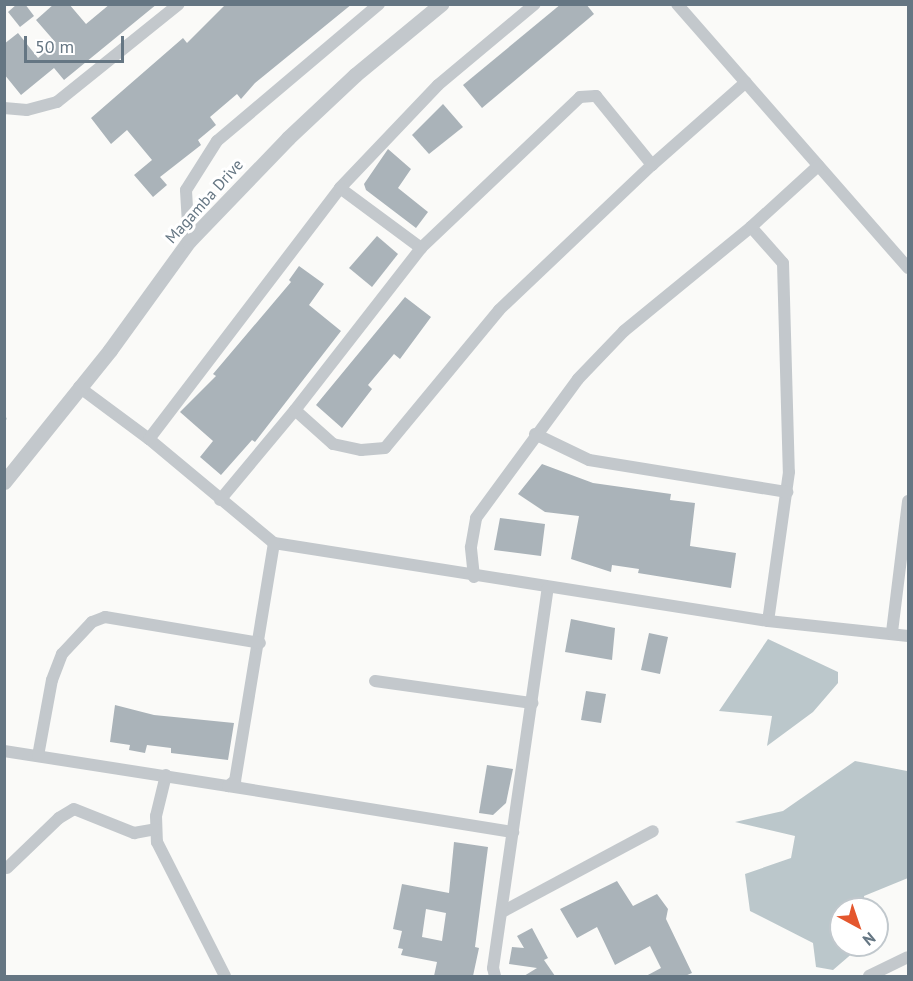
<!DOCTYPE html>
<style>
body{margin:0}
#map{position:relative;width:913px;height:981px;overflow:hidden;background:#fafaf8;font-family:"PT Sans",sans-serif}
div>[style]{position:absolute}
.water>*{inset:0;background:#bbc7cb}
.stream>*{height:4px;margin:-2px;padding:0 2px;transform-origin:2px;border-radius:2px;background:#bbc7cb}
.building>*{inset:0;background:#aab3b9}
.minor>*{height:12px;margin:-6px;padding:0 6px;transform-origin:6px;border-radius:6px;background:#c3c8cc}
.tertiary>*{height:15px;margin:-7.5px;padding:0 7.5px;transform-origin:7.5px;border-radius:7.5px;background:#c3c8cc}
span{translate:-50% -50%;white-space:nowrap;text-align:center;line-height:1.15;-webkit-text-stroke:6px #fff;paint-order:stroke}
.street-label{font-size:16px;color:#657683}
.frame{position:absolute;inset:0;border:6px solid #657683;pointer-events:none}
.north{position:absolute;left:829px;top:897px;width:60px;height:60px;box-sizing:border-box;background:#fff;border:2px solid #c1c8cd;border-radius:50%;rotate:140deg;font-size:16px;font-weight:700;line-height:24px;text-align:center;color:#657683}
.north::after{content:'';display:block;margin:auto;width:21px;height:27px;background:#e4572e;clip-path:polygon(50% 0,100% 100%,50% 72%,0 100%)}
.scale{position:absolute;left:24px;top:36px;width:100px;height:27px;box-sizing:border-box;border:3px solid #657683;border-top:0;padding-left:8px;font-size:18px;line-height:21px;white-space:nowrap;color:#657683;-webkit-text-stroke:4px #fff;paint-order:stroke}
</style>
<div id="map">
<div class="water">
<div style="clip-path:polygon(768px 639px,838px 672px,838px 683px,813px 712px,767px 746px,772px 716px,719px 711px)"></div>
<div style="clip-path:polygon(855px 761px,907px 771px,908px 878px,864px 896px,865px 909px,841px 909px,841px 945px,862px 945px,833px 970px,816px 967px,813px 943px,750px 911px,745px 874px,791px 858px,795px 836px,735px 822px,783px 811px)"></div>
</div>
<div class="stream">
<div style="left:4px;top:418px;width:1px;rotate:45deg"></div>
</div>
<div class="building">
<div style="clip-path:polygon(17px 4px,25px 4px,34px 16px,20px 27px,8px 12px)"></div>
<div style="clip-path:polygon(54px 4px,69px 4px,86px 24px,110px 4px,157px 4px,64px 80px,54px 68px,21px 95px,4px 74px,4px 44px,18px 33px,38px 58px,56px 43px,36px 20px)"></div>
<div style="clip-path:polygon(226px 4px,352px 4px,255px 83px,241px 99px,237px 94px,210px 117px,216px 125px,198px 140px,201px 145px,160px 177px,167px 185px,153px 197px,134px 175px,152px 160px,127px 130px,111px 144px,91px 118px,183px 38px,187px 43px)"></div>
<div style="clip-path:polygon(561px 4px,586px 4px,594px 14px,482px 108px,463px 85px)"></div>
<div style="clip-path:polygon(443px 104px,463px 127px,429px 154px,412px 135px)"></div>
<div style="clip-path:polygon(388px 149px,411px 169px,398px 188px,428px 212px,416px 228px,366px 190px,364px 184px)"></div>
<div style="clip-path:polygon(377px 236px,398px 254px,372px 287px,349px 268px)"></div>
<div style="clip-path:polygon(299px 266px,324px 284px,309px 305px,341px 331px,255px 442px,252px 440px,221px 475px,200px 457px,213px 441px,180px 412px,216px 376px,213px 374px,291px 282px,289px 280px)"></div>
<div style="clip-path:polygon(405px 297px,431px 317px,400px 359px,394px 354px,368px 385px,372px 389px,342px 428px,316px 405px)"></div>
<div style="clip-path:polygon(542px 464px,593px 483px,671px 494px,670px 500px,695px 503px,690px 546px,736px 553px,731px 588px,638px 573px,639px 569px,612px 565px,611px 572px,571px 559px,579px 516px,545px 512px,518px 494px)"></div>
<div style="clip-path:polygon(500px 518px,545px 524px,541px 556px,494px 550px)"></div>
<div style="clip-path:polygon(571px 619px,615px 628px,612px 660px,565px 652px)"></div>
<div style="clip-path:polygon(649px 633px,668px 637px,660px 674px,641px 670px)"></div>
<div style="clip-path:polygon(586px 691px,606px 694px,601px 723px,581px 720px)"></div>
<div style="clip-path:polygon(115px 705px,154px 715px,234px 723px,228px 760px,171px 753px,171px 748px,147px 745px,145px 753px,129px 750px,130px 745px,110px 742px)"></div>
<div style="clip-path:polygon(487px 765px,513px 769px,506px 803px,493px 815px,479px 813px)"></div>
<div style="clip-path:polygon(evenodd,454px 842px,488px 847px,475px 947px,479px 948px,473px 976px,434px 976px,437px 962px,401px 955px,403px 949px,398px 948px,402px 931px,393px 929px,402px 884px,449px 893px,454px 842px,426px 909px,446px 913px,442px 941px,422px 937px,426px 909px)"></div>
<div style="clip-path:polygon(617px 881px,633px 906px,657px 894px,668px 909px,666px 919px,692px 973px,685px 976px,646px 976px,661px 968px,650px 946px,615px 965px,597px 927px,577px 938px,560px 909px)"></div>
<div style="clip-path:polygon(532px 928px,548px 958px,544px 960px,555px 976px,524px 976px,537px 968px,509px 964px,512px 947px,524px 948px,517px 936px)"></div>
</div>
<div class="minor">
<div style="left:677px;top:4px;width:351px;rotate:48.8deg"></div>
<div style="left:4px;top:108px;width:23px;rotate:5deg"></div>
<div style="left:27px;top:110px;width:31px;rotate:-15deg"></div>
<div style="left:57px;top:102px;width:156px;rotate:-38.8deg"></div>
<div style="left:340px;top:188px;width:142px;rotate:-46.4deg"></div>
<div style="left:438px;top:85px;width:126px;rotate:-39.9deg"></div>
<div style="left:751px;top:227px;width:48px;rotate:48.4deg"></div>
<div style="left:783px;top:263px;width:209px;rotate:88.4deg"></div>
<div style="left:789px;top:472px;width:150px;rotate:98deg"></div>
<div style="left:189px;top:241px;width:51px;rotate:-93.4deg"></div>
<div style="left:186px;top:190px;width:58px;rotate:-57.7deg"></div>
<div style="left:217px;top:141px;width:212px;rotate:-40.2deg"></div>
<div style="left:79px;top:387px;width:87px;rotate:36.6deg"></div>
<div style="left:149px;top:439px;width:163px;rotate:39.8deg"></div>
<div style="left:274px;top:543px;width:500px;rotate:8.97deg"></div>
<div style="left:768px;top:621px;width:141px;rotate:6.1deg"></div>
<div style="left:295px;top:410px;width:205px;rotate:-52.1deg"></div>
<div style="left:421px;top:248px;width:219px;rotate:-43.5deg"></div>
<div style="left:580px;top:97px;width:16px;rotate:-4deg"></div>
<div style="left:596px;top:96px;width:89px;rotate:50.9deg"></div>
<div style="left:535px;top:434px;width:60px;rotate:25.7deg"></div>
<div style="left:589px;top:460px;width:201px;rotate:9.2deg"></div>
<div style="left:149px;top:439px;width:315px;rotate:-52.7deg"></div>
<div style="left:340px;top:188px;width:101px;rotate:36.5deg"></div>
<div style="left:220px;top:500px;width:117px;rotate:-50.2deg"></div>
<div style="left:295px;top:410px;width:51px;rotate:41.8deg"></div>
<div style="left:333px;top:444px;width:29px;rotate:12deg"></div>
<div style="left:361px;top:450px;width:24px;rotate:-5deg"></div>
<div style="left:385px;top:448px;width:179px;rotate:-50.4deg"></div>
<div style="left:499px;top:310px;width:211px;rotate:-43.5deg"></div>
<div style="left:652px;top:165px;width:125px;rotate:-41.4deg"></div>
<div style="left:474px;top:577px;width:30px;rotate:-96deg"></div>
<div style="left:471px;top:547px;width:29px;rotate:-80deg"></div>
<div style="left:476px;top:518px;width:172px;rotate:-53.7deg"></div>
<div style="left:578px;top:379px;width:66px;rotate:-46.2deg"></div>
<div style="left:624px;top:331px;width:164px;rotate:-39.3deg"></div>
<div style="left:751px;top:227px;width:91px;rotate:-42.3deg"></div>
<div style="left:892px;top:632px;width:132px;rotate:-83deg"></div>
<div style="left:375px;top:681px;width:159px;rotate:8deg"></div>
<div style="left:4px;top:751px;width:227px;rotate:8.9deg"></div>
<div style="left:228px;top:786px;width:9px;rotate:-36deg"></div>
<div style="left:235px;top:781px;width:241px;rotate:-80.7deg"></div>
<div style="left:38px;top:756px;width:77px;rotate:-79.6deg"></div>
<div style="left:52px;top:680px;width:28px;rotate:-69deg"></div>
<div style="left:62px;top:654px;width:44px;rotate:-46.8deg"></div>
<div style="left:92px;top:622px;width:14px;rotate:-21deg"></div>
<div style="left:105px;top:617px;width:157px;rotate:9.5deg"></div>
<div style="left:166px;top:775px;width:42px;rotate:103.7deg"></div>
<div style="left:156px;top:816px;width:26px;rotate:88deg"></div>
<div style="left:157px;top:842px;width:150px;rotate:63.1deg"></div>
<div style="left:228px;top:786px;width:289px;rotate:9.2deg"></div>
<div style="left:7px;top:868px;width:72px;rotate:-43.9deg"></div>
<div style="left:59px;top:818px;width:17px;rotate:-31deg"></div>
<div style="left:74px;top:809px;width:65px;rotate:21.8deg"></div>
<div style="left:134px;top:833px;width:22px;rotate:-10deg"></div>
<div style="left:502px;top:912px;width:171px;rotate:-28.2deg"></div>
<div style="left:495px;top:976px;width:8px;rotate:-104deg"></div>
<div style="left:493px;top:968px;width:384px;rotate:-81.8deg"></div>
<div style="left:869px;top:976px;width:43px;rotate:-26deg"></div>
</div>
<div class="tertiary">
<div style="left:4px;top:482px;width:169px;rotate:-51.2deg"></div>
<div style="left:110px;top:350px;width:135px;rotate:-54.1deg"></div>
<div style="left:189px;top:241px;width:143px;rotate:-46.1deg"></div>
<div style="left:288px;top:138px;width:92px;rotate:-43.2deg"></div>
<div style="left:355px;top:75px;width:112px;rotate:-39.5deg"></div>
</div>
<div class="street-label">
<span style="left:204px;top:201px;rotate:-48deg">Magamba Drive</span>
</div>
<div class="frame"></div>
<div class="north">N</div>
<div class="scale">50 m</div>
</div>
